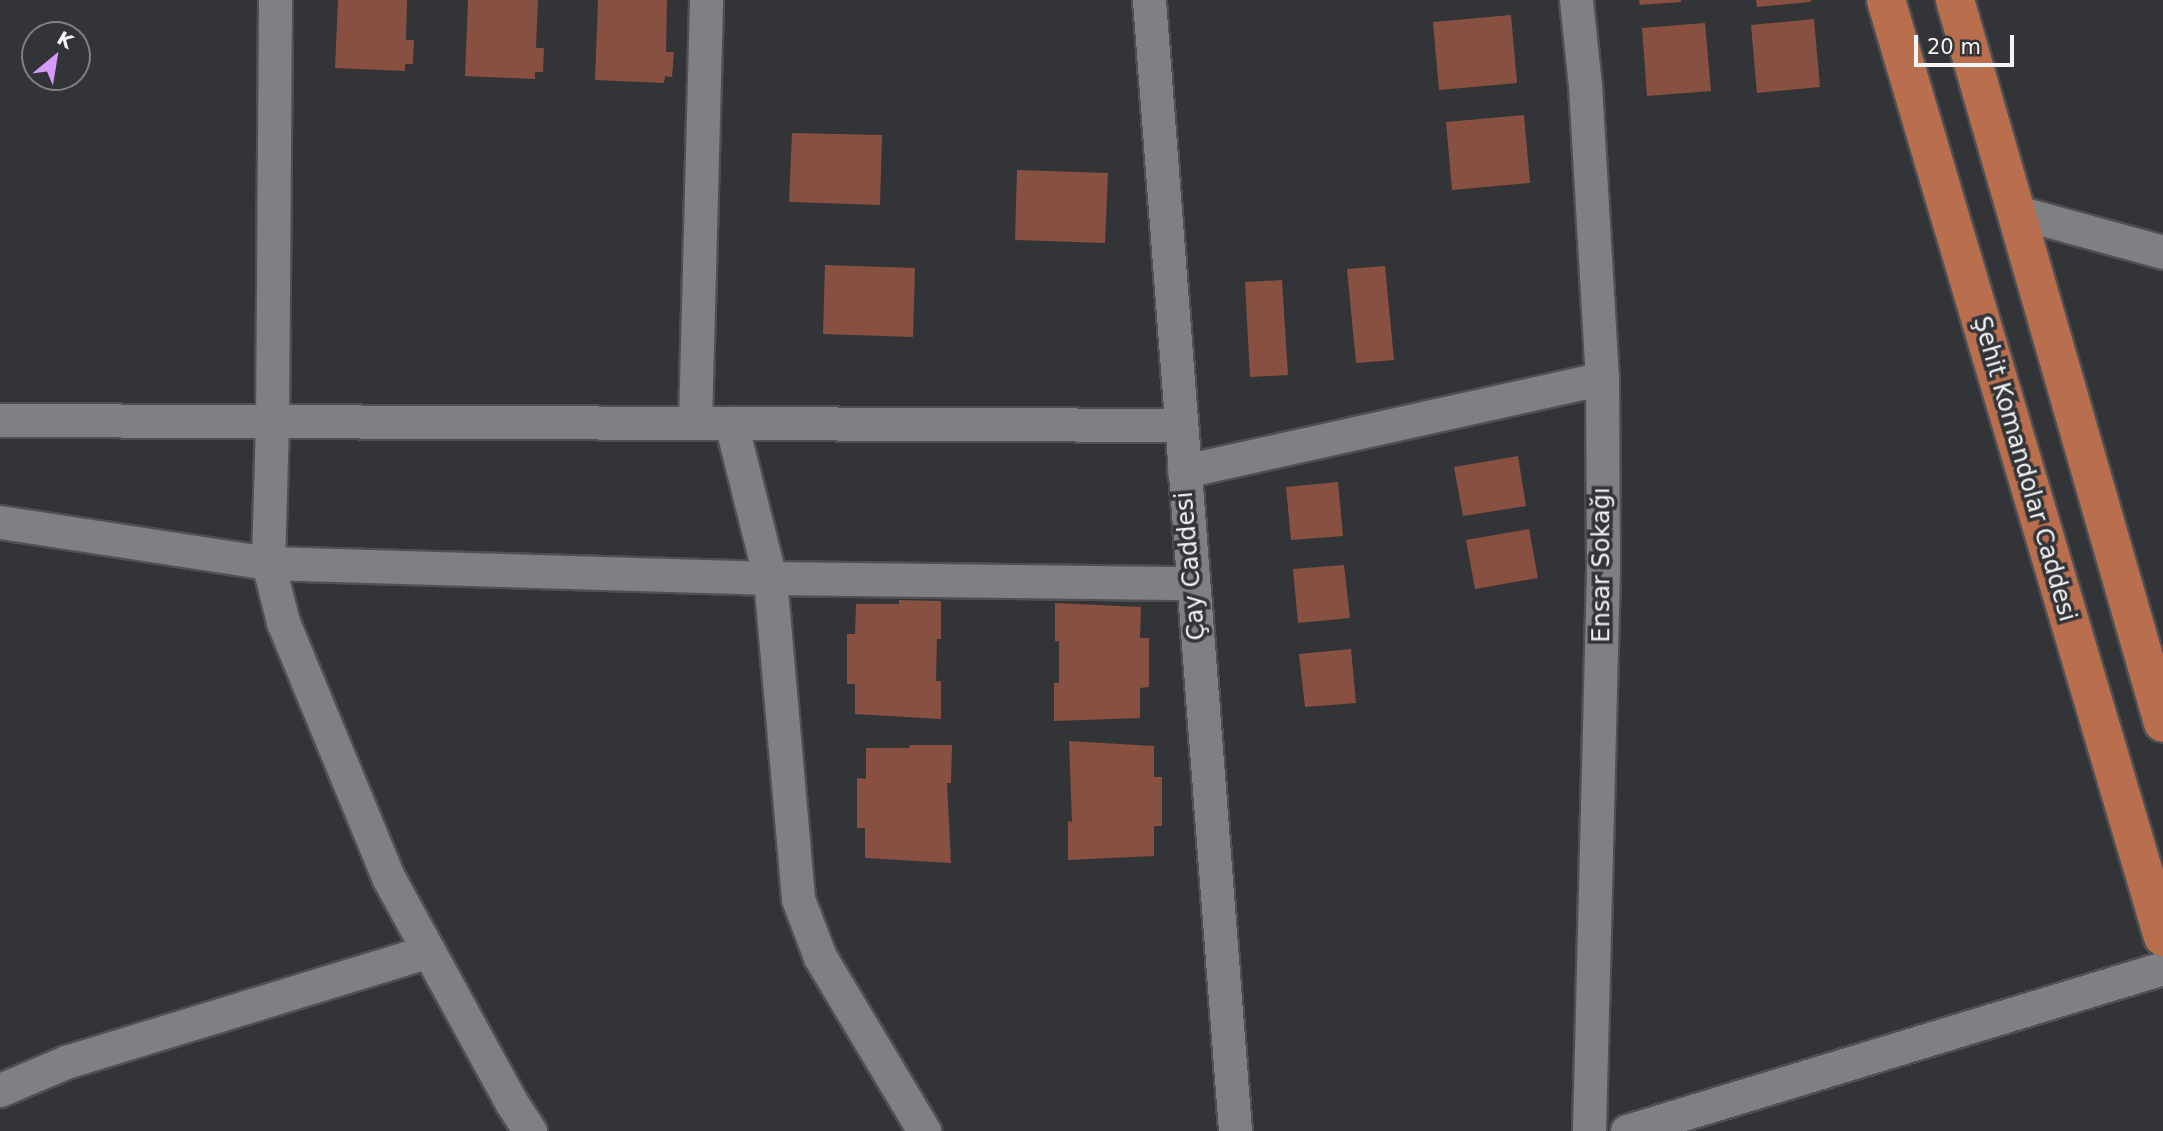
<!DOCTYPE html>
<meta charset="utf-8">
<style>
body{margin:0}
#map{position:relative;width:2163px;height:1131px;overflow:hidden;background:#333438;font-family:"DejaVu Sans",sans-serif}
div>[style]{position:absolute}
.building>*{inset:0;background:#885041}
.roads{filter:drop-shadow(2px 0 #4f5053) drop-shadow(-2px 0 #4f5053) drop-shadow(0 2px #4f5053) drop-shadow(0 -2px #4f5053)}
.street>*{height:33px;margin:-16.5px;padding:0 16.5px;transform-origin:16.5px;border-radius:16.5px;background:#7f8084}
.primary>*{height:38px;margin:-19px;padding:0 19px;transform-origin:19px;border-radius:19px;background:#b96f4d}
span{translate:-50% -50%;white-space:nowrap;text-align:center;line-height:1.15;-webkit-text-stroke:7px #333438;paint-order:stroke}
.street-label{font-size:24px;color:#f3f4f6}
.north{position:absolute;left:21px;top:21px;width:70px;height:70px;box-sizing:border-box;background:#333438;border:2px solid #808184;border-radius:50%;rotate:30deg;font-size:19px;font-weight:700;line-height:28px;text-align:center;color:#f3f4f6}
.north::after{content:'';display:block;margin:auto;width:24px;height:32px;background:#d59bfa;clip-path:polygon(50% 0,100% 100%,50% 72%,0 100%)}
.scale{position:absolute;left:1914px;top:35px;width:100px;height:32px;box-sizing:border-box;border:4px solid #f3f4f6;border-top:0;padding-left:9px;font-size:21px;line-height:24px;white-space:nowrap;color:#f3f4f6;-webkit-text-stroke:5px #333438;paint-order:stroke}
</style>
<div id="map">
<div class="building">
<div style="clip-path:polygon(338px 0,407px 0,406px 40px,414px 40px,413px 64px,405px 64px,405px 71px,335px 68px)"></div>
<div style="clip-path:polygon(468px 0,538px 0,536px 48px,544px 48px,543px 72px,535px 72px,535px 79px,465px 76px)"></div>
<div style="clip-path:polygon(598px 0,667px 0,666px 52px,674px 52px,672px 77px,665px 76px,664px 83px,595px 80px)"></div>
<div style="clip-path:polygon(1639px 0,1681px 0,1681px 2px,1640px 5px)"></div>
<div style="clip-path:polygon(1756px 0,1811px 0,1811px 2px,1757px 7px)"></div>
<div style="clip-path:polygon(1511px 15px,1517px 83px,1439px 90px,1433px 22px)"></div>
<div style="clip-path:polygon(1814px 19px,1820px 87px,1757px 93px,1751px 25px)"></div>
<div style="clip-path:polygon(1705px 23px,1711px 91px,1647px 96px,1642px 28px)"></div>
<div style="clip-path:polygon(1524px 115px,1530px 183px,1452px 190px,1446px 122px)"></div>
<div style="clip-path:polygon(792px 133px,882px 135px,880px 205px,789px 202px)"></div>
<div style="clip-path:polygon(1017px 170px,1108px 173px,1105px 243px,1015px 240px)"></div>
<div style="clip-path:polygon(825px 265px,915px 268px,913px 337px,823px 334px)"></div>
<div style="clip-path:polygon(1385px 266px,1394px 360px,1356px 363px,1347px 269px)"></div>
<div style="clip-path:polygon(1282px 280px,1288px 375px,1250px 377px,1245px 282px)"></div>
<div style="clip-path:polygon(1518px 456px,1526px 506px,1463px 516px,1454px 467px)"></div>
<div style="clip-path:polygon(1338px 482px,1343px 536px,1291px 540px,1286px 487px)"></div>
<div style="clip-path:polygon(1529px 529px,1538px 578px,1475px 589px,1466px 540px)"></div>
<div style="clip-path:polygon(1344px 565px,1350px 618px,1298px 623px,1293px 569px)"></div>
<div style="clip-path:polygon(899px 600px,941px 601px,941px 639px,937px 639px,936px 681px,941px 681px,941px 719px,855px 714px,855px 684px,847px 684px,847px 634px,855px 634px,856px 604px,899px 604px)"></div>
<div style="clip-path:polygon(1055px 603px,1141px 607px,1140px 638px,1149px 638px,1149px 687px,1140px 688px,1140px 718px,1054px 721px,1054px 683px,1059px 683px,1059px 641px,1055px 641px)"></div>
<div style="clip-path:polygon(1351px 649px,1356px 703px,1305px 707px,1299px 654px)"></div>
<div style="clip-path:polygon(1069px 741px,1154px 746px,1154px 777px,1162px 777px,1162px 826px,1154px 826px,1154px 856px,1068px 860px,1068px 821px,1072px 822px)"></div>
<div style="clip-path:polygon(910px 745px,952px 745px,951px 783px,947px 783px,951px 863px,865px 858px,865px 828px,857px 828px,857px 778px,866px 779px,866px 748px,909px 748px)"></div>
</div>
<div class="roads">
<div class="street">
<div style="left:275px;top:0;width:421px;rotate:90.4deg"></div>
<div style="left:272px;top:421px;width:142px;rotate:91.6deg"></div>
<div style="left:268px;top:563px;width:61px;rotate:75.7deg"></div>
<div style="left:283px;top:622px;width:276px;rotate:67.6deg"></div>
<div style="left:388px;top:877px;width:256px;rotate:61.3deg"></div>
<div style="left:511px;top:1102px;width:35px;rotate:57deg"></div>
<div style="left:1149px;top:0;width:1134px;rotate:85.65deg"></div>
<div style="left:1576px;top:0;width:85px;rotate:84deg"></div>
<div style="left:1585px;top:85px;width:293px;rotate:86.7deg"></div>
<div style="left:1602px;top:378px;width:191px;rotate:89.7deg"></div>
<div style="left:1603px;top:569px;width:562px;rotate:91.43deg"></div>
<div style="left:2017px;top:212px;width:151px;rotate:15.3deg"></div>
<div style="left:0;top:420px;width:1180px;rotate:0.24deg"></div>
<div style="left:695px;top:422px;width:422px;rotate:-88.5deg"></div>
<div style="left:731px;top:423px;width:160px;rotate:75.9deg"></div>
<div style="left:770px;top:578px;width:322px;rotate:85deg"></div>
<div style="left:798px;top:899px;width:62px;rotate:69.2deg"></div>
<div style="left:820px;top:957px;width:203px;rotate:59.1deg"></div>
<div style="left:1184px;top:471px;width:428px;rotate:-12.5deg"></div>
<div style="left:0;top:522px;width:271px;rotate:8.7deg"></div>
<div style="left:268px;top:563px;width:502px;rotate:1.71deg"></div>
<div style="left:770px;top:578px;width:423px;rotate:0.7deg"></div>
<div style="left:0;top:1090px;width:72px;rotate:-23deg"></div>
<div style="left:66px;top:1062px;width:379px;rotate:-17deg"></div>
<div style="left:1627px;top:1131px;width:560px;rotate:-16.91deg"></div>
</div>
<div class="primary">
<div style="left:1886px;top:0;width:977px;rotate:73.53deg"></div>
<div style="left:1955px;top:0;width:752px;rotate:73.95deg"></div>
</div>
</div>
<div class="street-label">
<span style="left:2024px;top:469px;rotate:74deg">Şehit Komandolar Caddesi</span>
<span style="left:1602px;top:565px;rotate:-90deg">Ensar Sokağı</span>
<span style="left:1191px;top:566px;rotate:-95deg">Çay Caddesi</span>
</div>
<div class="north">K</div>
<div class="scale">20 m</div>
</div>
